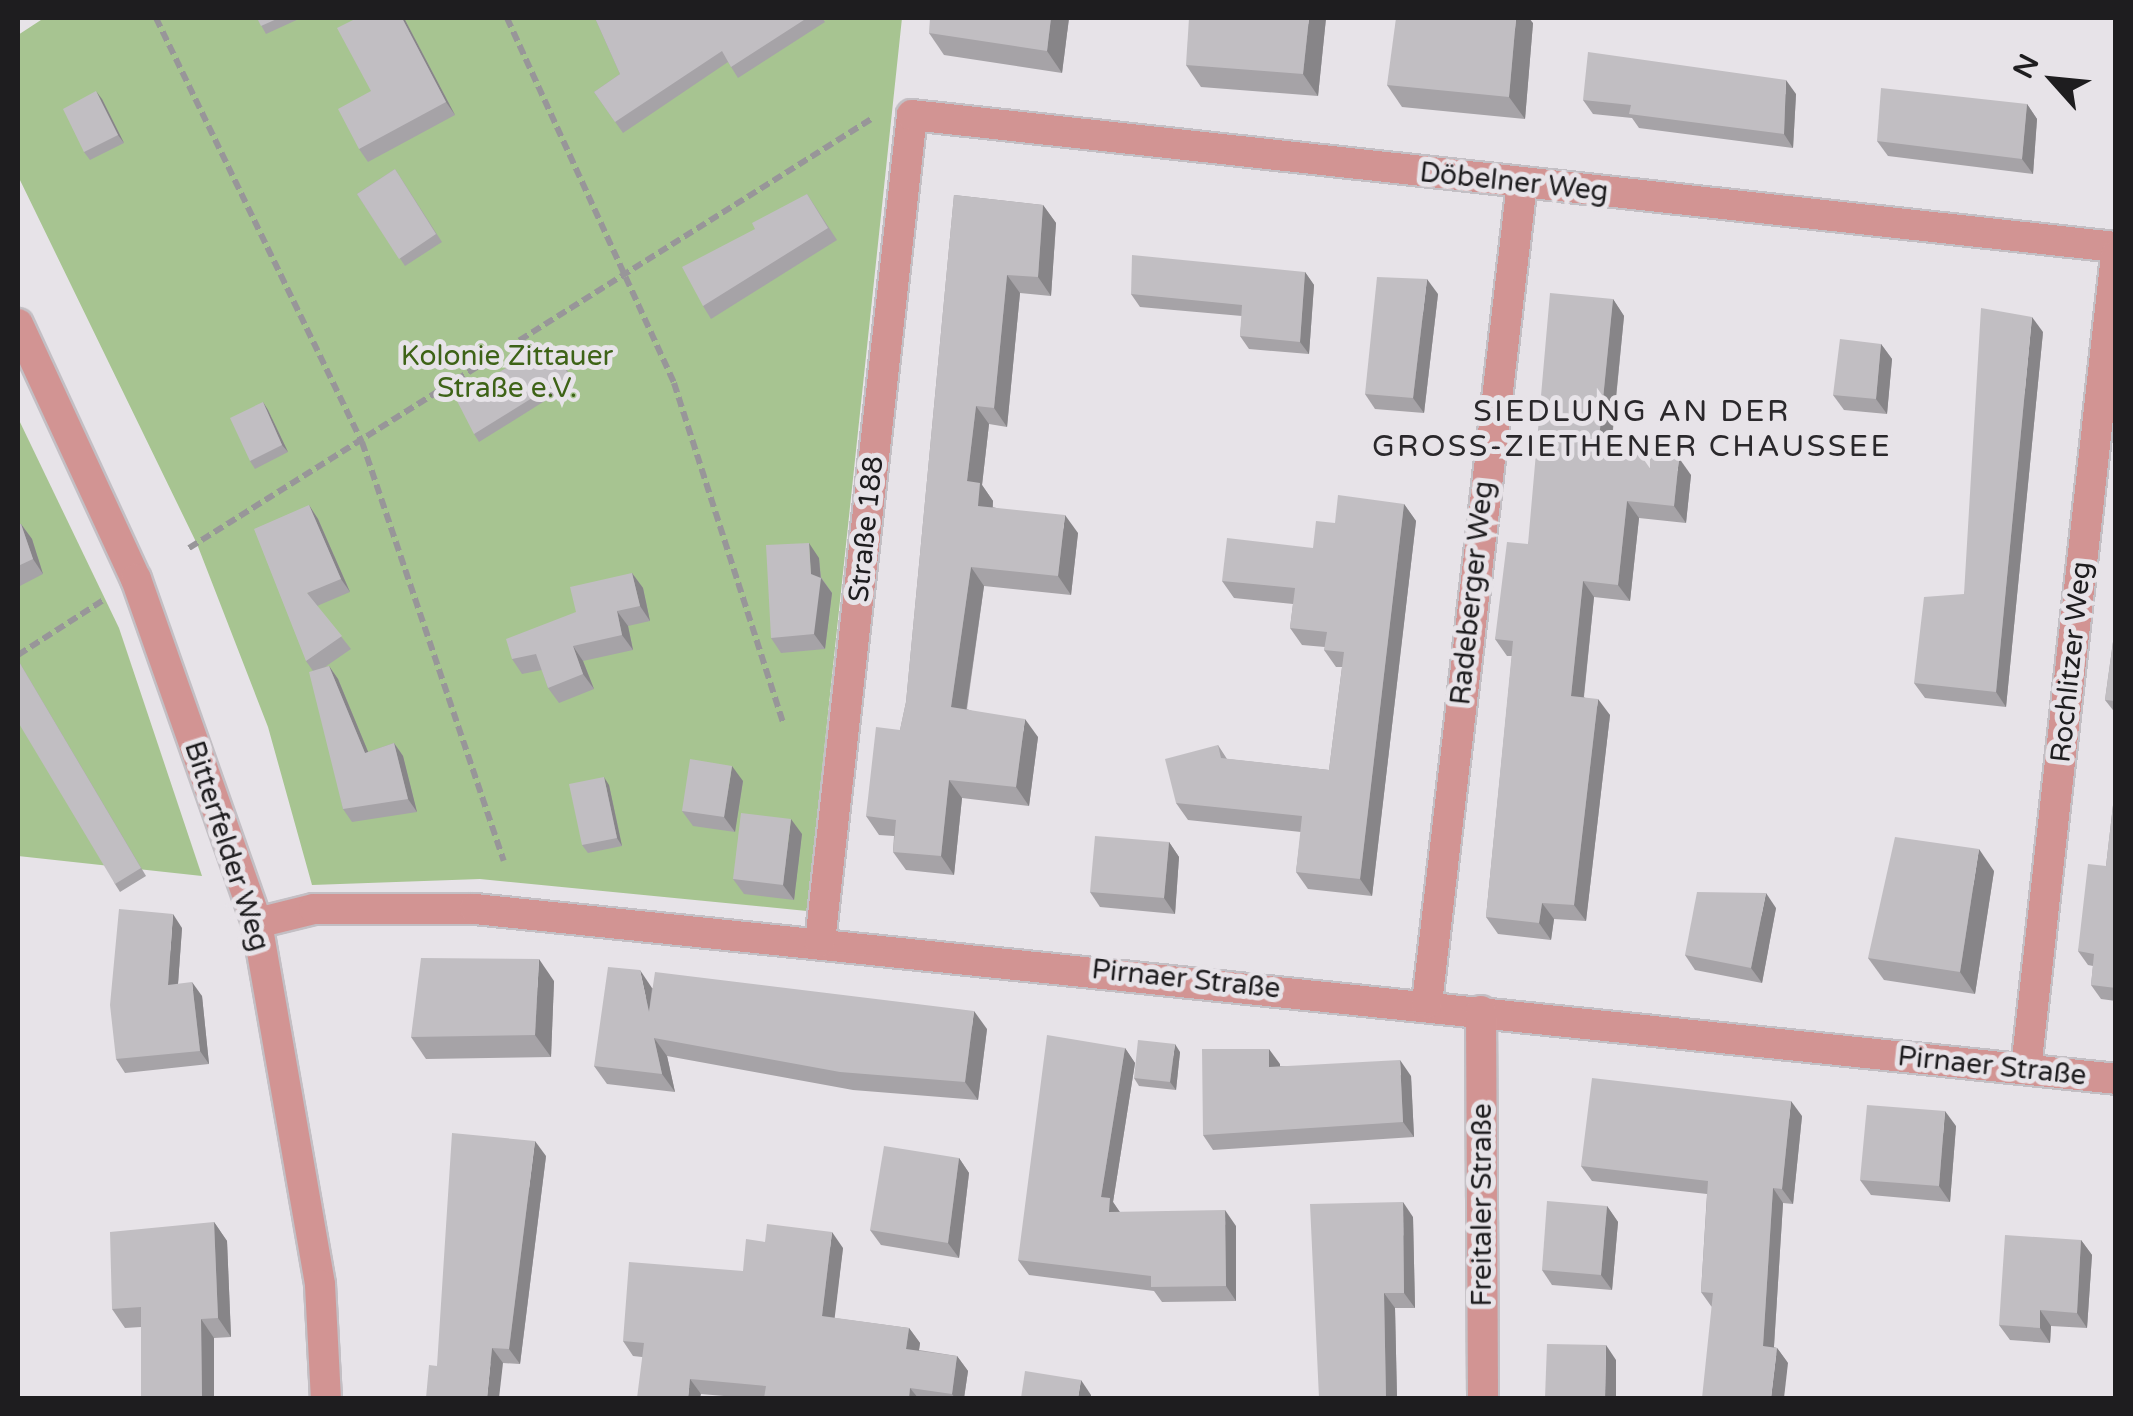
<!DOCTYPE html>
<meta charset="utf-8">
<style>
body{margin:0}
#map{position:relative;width:2133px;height:1416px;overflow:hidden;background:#e7e3e8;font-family:"Varela Round",sans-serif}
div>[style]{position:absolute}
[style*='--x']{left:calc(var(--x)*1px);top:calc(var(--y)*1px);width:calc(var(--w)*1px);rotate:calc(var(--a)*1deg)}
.green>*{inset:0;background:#a7c491}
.path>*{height:6px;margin-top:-3px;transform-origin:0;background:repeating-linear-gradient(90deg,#989699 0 10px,transparent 0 15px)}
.roads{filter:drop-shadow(2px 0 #c3bfc4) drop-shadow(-2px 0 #c3bfc4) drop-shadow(0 2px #c3bfc4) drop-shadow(0 -2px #c3bfc4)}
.minor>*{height:30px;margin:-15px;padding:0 15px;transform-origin:15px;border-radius:15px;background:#d29493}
.wall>*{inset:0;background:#a6a3a7}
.shaded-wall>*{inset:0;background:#878588}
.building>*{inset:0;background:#c1bec2}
span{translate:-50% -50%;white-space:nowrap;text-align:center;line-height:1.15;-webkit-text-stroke:10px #e7e3e8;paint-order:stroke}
.street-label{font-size:28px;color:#1e1d1f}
.park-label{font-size:28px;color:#3e6317}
.neighbourhood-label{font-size:30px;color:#2a282b;letter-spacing:2.5px}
.frame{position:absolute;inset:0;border:20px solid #1e1d1f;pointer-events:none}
.north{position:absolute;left:2003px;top:30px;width:100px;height:100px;-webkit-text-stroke:8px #e7e3e8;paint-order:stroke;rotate:297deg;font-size:28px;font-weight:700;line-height:40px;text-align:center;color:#1e1d1f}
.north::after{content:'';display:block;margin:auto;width:35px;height:45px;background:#1e1d1f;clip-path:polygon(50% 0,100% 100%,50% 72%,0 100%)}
</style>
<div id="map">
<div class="green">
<div style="clip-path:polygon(44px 18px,902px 18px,807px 911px,480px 879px,312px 885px,268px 727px,197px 544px,18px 176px,18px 35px)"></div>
<div style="clip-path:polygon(18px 418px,119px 628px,202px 876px,18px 856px)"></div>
</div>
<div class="path">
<div style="--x:156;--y:18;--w:471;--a:64.1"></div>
<div style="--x:362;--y:442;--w:442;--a:71.3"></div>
<div style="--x:507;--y:18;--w:401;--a:65.4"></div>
<div style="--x:674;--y:383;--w:357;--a:72.2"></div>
<div style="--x:189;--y:548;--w:808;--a:-32.16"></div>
<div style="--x:18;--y:655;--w:103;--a:-32.8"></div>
</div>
<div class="roads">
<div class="minor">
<div style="--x:18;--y:324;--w:281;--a:65.2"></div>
<div style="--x:136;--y:579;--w:365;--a:70.6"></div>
<div style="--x:257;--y:923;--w:367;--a:80.1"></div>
<div style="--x:320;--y:1285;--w:113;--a:87"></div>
<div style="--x:257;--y:923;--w:59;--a:-13.8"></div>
<div style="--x:314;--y:909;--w:161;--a:0"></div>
<div style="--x:475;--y:909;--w:1650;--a:5.91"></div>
<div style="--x:820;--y:942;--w:832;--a:-83.65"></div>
<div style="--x:912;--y:115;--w:1211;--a:6.26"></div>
<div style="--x:1427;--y:1003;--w:825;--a:-83.39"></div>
<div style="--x:1481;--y:1011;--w:387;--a:89.7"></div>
<div style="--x:2026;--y:1069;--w:819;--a:-83.69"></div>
</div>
</div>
<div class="wall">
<div style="clip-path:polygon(257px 18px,301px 18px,266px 34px)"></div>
<div style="clip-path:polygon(357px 18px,404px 18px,455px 115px,368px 162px,359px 149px,371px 91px)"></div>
<div style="clip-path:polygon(595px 18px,822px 18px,825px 22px,738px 78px,728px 62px,623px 133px,594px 92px,620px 74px)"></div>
<div style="clip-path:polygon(1069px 18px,1062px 73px,944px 55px,929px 33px)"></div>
<div style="clip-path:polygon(1326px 18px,1318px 96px,1201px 87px,1186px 65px)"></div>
<div style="clip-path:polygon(1533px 23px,1525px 119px,1402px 107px,1387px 85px)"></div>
<div style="clip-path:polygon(1796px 94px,1793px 148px,1639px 128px,1632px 118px,1593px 114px,1583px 100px)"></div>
<div style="clip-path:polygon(102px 99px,124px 143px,90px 160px,84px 152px)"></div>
<div style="clip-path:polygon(2027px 104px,2037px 119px,2033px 174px,1888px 156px,1877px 141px)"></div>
<div style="clip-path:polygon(395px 169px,442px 242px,405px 266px,357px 194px)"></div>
<div style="clip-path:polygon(807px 194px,837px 240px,711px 319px,703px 306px,755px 229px)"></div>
<div style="clip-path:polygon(954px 195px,1043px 205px,1056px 223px,1051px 296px,1020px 293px,1007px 427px,989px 424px,982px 485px,993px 501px,993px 507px,1078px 533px,1071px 595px,984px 586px,967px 709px,1038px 737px,1029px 806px,962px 798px,954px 875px,906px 870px,893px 852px,894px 836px,879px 835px,866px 816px,900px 730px,906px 702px)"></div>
<div style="clip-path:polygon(1305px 272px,1314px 285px,1309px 354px,1249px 349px,1240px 336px,1242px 316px,1140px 307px,1131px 294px)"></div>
<div style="clip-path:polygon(1438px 294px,1424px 413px,1375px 409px,1365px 394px)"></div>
<div style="clip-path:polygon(1613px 299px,1624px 316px,1611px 451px,1691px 475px,1686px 523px,1639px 518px,1630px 601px,1594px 597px,1584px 697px,1610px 715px,1586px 921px,1554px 919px,1551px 940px,1498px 934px,1486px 917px,1512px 656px,1507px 656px,1495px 639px)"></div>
<div style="clip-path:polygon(2043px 332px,2006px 707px,1925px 698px,1914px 683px,1964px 594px)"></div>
<div style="clip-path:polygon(548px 342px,575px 382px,479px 442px,474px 434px)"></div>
<div style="clip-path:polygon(1881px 344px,1892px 359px,1887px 414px,1844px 410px,1833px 395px)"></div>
<div style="clip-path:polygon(263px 402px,268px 410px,288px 452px,255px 469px,250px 461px)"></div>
<div style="clip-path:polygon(1404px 504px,1416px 521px,1372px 896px,1308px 889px,1296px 872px,1301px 832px,1188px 820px,1176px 803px,1218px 745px,1227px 759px,1329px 770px,1342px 667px,1336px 667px,1324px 650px,1325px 647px,1302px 645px,1290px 628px,1293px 604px,1234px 598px,1222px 581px,1313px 548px,1335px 523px)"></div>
<div style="clip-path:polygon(309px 505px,318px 519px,350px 592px,317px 606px,351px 649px,325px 667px,329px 666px,338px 679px,368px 752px,394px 743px,403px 756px,417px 812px,352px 822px,343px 809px,313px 671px,306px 661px)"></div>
<div style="clip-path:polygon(21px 524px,32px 539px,43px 574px,18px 587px,18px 525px)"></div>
<div style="clip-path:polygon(819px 558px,821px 577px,832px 593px,825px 649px,781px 653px,771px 638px)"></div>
<div style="clip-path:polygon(632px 573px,643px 588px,650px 621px,628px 626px,633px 650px,583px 661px,594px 689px,559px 703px,548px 688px,542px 670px,522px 674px,512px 659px)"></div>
<div style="clip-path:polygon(2116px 620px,2116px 714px,2105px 700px)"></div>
<div style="clip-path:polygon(18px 660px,146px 876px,120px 892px,115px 884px)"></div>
<div style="clip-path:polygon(2116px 779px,2116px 1001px,2101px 999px,2091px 985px,2093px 966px,2088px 965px,2078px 951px,2106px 866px)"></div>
<div style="clip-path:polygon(743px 781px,735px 832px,693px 826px,682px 811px)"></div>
<div style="clip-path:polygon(609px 785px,622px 846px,588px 853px,582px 845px)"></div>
<div style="clip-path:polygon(802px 834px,794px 900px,744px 894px,733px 879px)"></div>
<div style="clip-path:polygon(1169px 842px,1179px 857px,1175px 914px,1100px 907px,1090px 892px)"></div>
<div style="clip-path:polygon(1994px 871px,1975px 994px,1884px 980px,1868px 958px)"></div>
<div style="clip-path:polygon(1776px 908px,1762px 983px,1695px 970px,1685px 955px)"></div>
<div style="clip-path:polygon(182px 928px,178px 984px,202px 996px,209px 1064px,125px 1073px,116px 1059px)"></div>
<div style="clip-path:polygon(554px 981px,551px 1057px,426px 1059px,411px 1037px)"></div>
<div style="clip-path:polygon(652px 988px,987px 1029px,978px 1100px,853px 1090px,667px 1056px,675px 1092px,607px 1084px,594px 1066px)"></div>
<div style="clip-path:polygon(1125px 1048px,1135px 1063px,1113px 1202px,1120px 1212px,1236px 1226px,1236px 1301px,1162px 1302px,1154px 1291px,1029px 1275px,1018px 1260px)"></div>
<div style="clip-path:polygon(1180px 1052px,1176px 1090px,1139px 1086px,1134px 1078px)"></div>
<div style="clip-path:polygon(1280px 1064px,1280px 1066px,1411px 1076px,1414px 1137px,1213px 1150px,1203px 1135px)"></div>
<div style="clip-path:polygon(1802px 1116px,1793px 1204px,1783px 1203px,1774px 1347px,1777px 1348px,1788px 1363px,1711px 1306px,1701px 1292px,1707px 1194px,1592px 1181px,1581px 1166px)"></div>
<div style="clip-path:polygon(1956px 1126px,1950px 1202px,1871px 1195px,1860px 1180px)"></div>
<div style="clip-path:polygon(546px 1156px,520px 1364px,503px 1363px,437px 1366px)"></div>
<div style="clip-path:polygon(959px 1158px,969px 1173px,959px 1258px,881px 1245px,870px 1230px)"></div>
<div style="clip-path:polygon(1607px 1206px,1618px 1222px,1612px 1290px,1552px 1285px,1542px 1270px)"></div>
<div style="clip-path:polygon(1413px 1217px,1415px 1308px,1395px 1308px,1397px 1398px,1319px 1398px)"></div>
<div style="clip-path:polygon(214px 1222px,227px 1241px,231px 1337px,214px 1338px,214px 1398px,141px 1398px,141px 1327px,125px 1328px,112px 1309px)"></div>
<div style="clip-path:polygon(2081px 1240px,2092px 1255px,2087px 1328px,2051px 1326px,2050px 1343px,2010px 1340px,1999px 1325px)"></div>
<div style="clip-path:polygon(765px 1242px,843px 1248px,834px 1318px,909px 1328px,920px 1343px,919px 1350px,957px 1356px,968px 1371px,964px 1398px,747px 1398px,701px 1394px,642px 1357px,633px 1356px,623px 1341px,743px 1271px)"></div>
</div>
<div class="shaded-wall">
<div style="clip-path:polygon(402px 18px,404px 18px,455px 115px,446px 102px)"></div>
<div style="clip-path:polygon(1051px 18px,1069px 18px,1062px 73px,1047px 51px)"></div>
<div style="clip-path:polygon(1309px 18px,1326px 18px,1318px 96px,1303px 74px)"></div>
<div style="clip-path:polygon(1516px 18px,1529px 18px,1533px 23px,1525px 119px,1509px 97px)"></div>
<div style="clip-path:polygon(1786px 80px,1796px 94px,1793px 148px,1784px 134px)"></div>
<div style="clip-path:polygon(96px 91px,102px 99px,124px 143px,118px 135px)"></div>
<div style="clip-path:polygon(2027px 104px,2037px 119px,2033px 174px,2022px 159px)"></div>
<div style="clip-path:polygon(1043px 205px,1056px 223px,1051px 296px,1038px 277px)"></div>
<div style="clip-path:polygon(1305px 272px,1314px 285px,1309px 354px,1300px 342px)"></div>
<div style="clip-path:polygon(1007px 275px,1020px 293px,1007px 427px,994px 408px)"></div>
<div style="clip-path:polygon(1427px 279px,1438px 294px,1424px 413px,1413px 398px)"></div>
<div style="clip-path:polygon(1613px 299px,1624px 316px,1609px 466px,1598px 449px)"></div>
<div style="clip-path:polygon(2032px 317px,2043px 332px,2006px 707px,1996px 692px)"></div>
<div style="clip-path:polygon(1881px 344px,1892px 359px,1887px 414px,1876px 399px)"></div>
<div style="clip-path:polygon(263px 402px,268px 410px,288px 452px,282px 445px)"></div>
<div style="clip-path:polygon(976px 406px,989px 424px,982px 485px,993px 501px,991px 524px,978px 506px,967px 481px)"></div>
<div style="clip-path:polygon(1679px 458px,1691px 475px,1686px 523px,1674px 506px)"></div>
<div style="clip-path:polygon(1627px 501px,1639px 518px,1630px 601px,1618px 585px)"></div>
<div style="clip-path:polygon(1404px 504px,1416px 521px,1372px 896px,1360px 879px)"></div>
<div style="clip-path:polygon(309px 505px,318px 519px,350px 592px,341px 579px)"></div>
<div style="clip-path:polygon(1065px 515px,1078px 533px,1071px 595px,1058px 576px)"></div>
<div style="clip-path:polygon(21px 524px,32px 539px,43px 574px,33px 559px)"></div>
<div style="clip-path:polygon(809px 543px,819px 558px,821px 582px,821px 578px,832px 593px,825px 649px,814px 634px)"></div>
<div style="clip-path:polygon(971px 567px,984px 586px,964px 725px,951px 707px)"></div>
<div style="clip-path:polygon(632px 573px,643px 588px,650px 621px,640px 606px)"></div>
<div style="clip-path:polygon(1583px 581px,1594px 597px,1582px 713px,1571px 696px)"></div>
<div style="clip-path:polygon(617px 611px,628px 626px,633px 650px,622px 635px)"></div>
<div style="clip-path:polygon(573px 646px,583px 661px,594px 689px,583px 674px)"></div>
<div style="clip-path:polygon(329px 666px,338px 679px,374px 766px,365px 753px)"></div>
<div style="clip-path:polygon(1598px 699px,1610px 715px,1586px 921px,1574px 905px)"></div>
<div style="clip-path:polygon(1025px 719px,1038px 737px,1029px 806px,1016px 787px)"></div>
<div style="clip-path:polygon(394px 743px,403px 756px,417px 812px,408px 799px)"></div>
<div style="clip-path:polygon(732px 766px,743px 781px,735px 832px,724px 817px)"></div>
<div style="clip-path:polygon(604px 777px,609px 785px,622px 846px,617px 838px)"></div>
<div style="clip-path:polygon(949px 780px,962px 798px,954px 875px,941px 856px)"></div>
<div style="clip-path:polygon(791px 819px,802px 834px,794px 900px,783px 885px)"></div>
<div style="clip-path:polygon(1169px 842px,1179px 857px,1175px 914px,1164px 898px)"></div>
<div style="clip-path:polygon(1979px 849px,1994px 871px,1975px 994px,1960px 972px)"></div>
<div style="clip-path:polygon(1766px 893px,1776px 908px,1762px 983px,1751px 968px)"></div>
<div style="clip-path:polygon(1542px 903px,1554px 919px,1551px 940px,1539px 923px)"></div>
<div style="clip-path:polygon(173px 914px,182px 928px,177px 998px,168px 985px)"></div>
<div style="clip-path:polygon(539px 959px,554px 981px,551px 1057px,535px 1035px)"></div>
<div style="clip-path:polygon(640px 970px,652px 988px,649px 1012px)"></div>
<div style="clip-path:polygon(192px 982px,202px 996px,209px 1064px,200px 1051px)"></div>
<div style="clip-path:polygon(974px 1011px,987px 1029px,978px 1100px,965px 1082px)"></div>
<div style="clip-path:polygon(654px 1038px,667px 1056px,675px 1092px,662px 1074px)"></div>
<div style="clip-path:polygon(1175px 1044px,1180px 1052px,1176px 1090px,1170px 1082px)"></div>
<div style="clip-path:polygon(1125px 1048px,1135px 1063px,1113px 1202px,1121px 1214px,1109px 1212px,1101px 1197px)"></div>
<div style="clip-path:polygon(1269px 1049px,1280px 1064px,1280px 1082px,1269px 1067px)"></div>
<div style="clip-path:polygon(1400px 1060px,1411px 1076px,1414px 1137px,1403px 1122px)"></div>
<div style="clip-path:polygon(1791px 1101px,1802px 1116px,1793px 1204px,1782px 1189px)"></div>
<div style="clip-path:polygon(1945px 1111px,1956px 1126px,1950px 1202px,1939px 1186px)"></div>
<div style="clip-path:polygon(535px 1141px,546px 1156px,520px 1364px,509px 1349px)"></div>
<div style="clip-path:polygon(959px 1158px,969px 1173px,959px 1258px,948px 1243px)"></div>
<div style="clip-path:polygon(1773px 1188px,1783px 1203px,1773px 1361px,1763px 1346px)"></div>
<div style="clip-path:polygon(1403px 1202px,1413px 1217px,1415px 1308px,1404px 1293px)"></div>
<div style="clip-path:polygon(1607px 1206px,1618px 1222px,1612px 1290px,1601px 1275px)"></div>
<div style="clip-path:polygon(1225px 1210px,1236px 1226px,1236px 1301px,1226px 1286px)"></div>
<div style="clip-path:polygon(214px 1222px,227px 1241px,231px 1337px,218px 1318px)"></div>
<div style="clip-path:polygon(832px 1232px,843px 1248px,833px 1332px,822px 1316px)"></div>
<div style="clip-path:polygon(2081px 1240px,2092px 1255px,2087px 1328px,2077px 1313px)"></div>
<div style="clip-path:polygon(1384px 1293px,1395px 1308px,1397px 1398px,1386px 1398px)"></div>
<div style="clip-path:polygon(2040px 1310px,2051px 1326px,2050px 1343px,2040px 1328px)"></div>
<div style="clip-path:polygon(201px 1319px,214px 1338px,214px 1398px,202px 1398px)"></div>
<div style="clip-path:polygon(909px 1328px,920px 1343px,917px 1364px,906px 1349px)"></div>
<div style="clip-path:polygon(1606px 1345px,1616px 1360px,1616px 1398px,1605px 1398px)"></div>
<div style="clip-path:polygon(492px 1348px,503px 1363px,499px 1398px,487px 1398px)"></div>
<div style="clip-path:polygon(1777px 1348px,1788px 1363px,1784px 1398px,1771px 1398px)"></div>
<div style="clip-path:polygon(957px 1356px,968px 1371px,964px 1398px,955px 1398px,952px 1394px)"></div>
<div style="clip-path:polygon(690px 1379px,701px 1394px,700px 1398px,688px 1398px)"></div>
<div style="clip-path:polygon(1081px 1380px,1091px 1395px,1091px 1398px,1078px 1398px)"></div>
<div style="clip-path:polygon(910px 1388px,918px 1398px,909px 1398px)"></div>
</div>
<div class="building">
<div style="clip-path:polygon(257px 18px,279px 18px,261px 26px)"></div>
<div style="clip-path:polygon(357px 18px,402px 18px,446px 102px,359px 149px,338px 109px,371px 91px,337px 28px)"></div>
<div style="clip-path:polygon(595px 18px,807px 18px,731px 67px,722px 51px,615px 122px,594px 92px,620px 74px)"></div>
<div style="clip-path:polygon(930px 18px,1051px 18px,1047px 51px,929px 33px)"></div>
<div style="clip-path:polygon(1189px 18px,1309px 18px,1303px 74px,1186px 65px)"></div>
<div style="clip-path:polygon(1396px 18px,1516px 18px,1509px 97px,1387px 85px)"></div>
<div style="clip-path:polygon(1588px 52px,1786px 80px,1784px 134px,1629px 114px,1631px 105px,1583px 100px)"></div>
<div style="clip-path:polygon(1881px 88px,2027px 104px,2022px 159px,1877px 141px)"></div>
<div style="clip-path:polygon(96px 91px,118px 135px,84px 152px,63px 109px)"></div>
<div style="clip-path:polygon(395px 169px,436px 234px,399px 259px,357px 194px)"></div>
<div style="clip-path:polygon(807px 194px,828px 228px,703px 306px,682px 267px,755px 229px,752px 223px)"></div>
<div style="clip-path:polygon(954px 195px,1043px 205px,1038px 277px,1007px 275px,994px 408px,976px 406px,967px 481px,980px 483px,978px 506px,1065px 515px,1058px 576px,971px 567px,951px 707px,1025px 719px,1016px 787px,949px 780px,941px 856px,893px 852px,896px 820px,866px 816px,876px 727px,900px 730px,906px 702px)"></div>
<div style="clip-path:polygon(1132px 255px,1305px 272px,1300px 342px,1240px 336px,1242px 305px,1131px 294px)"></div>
<div style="clip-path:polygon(1377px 277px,1427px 279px,1413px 398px,1365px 394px)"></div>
<div style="clip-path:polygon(1550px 293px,1613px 299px,1598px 449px,1679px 458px,1674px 506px,1627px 501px,1618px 585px,1583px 581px,1571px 696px,1598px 699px,1574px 905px,1542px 903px,1539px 923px,1486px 917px,1513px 641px,1495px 639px,1507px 542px,1528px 544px)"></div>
<div style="clip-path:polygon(1981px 308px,2032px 317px,1996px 692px,1914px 683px,1924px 597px,1964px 594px)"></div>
<div style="clip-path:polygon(1840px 339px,1881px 344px,1876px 399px,1833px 395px)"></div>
<div style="clip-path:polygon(548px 342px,569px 375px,474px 434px,456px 399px)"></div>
<div style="clip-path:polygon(263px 402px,282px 445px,250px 461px,230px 418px)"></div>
<div style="clip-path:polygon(1338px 495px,1404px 504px,1360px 879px,1296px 872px,1302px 816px,1176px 803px,1165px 759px,1218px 745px,1221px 758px,1329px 770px,1344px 652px,1324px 650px,1327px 632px,1290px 628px,1295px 588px,1222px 581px,1227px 538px,1313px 548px,1316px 521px,1335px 523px)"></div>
<div style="clip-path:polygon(309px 505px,341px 579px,307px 593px,342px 636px,306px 661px,254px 529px)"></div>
<div style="clip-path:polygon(21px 524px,33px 559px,18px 566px,18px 525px)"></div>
<div style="clip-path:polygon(809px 543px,811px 574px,821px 578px,814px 634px,771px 638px,766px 545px)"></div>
<div style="clip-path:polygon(632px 573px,640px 606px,617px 611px,622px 635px,573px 646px,583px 674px,548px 688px,536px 654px,512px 659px,506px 639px,576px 612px,570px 587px)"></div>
<div style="clip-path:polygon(2116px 620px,2116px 701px,2105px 700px)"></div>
<div style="clip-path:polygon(18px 660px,141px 868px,115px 884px,18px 722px)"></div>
<div style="clip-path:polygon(329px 666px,365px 753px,394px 743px,408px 799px,343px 809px,309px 672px)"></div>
<div style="clip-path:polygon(690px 759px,732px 766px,724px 817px,682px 811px)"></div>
<div style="clip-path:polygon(604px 777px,617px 838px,582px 845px,569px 784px)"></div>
<div style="clip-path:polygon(2116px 779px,2116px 988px,2091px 985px,2094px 954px,2078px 951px,2088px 864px,2106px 866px)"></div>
<div style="clip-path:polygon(741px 813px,791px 819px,783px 885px,733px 879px)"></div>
<div style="clip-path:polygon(1095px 836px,1169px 842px,1164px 898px,1090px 892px)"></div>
<div style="clip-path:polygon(1895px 837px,1979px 849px,1960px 972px,1868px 958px)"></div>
<div style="clip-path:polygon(1697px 892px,1766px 893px,1751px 968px,1685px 955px)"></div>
<div style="clip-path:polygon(119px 909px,173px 914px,168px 985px,192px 982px,200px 1051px,116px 1059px,110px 1005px)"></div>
<div style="clip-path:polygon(421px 958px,539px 959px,535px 1035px,411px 1037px)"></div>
<div style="clip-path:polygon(608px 967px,640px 970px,649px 1012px,655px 972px,974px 1011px,965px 1082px,840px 1072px,654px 1038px,662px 1074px,594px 1066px)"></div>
<div style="clip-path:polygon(1047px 1035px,1125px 1048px,1101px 1197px,1110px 1198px,1109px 1212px,1225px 1210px,1226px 1286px,1151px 1287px,1151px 1276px,1018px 1260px)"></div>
<div style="clip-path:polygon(1138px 1040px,1175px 1044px,1170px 1082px,1134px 1078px)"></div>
<div style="clip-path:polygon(1202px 1049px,1269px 1049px,1269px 1067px,1400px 1060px,1403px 1122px,1203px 1135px)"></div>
<div style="clip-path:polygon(1592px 1078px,1791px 1101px,1782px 1189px,1773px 1188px,1763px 1346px,1777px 1348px,1771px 1398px,1702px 1398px,1713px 1293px,1701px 1292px,1708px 1181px,1581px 1166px)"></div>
<div style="clip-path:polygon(1867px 1105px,1945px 1111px,1939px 1186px,1860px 1180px)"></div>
<div style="clip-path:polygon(452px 1133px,535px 1141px,509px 1349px,492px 1348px,487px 1398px,426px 1398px,429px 1365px,437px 1366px)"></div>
<div style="clip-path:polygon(884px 1146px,959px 1158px,948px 1243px,870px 1230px)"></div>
<div style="clip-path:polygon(1547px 1201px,1607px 1206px,1601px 1275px,1542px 1270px)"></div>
<div style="clip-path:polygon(1403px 1202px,1404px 1293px,1384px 1293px,1386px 1398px,1319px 1398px,1310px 1204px)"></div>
<div style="clip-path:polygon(214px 1222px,218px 1318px,201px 1319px,202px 1398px,141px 1398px,141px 1307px,112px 1309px,110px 1232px)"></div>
<div style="clip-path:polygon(767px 1224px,832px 1232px,822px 1316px,909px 1328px,906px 1349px,957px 1356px,952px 1394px,910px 1388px,909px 1398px,764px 1398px,766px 1386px,690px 1379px,688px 1398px,637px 1398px,644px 1343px,623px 1341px,629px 1262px,743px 1271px,746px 1239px,765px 1242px)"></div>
<div style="clip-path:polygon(2005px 1235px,2081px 1240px,2077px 1313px,2040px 1310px,2040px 1328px,1999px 1325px)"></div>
<div style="clip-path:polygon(1547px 1344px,1606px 1345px,1605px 1398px,1545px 1398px)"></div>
<div style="clip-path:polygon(1025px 1371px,1081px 1380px,1078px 1398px,1021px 1398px)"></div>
</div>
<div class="street-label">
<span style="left:1514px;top:182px;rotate:6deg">Döbelner Weg</span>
<span style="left:866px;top:529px;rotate:-84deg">Straße 188</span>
<span style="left:1472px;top:593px;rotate:-84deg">Radeberger Weg</span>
<span style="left:2071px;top:662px;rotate:-84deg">Rochlitzer Weg</span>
<span style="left:227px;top:846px;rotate:72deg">Bitterfelder Weg</span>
<span style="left:1186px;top:979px;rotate:6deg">Pirnaer Straße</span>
<span style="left:1992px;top:1066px;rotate:6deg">Pirnaer Straße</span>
<span style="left:1482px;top:1205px;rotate:-90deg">Freitaler Straße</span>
</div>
<div class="park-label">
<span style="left:507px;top:372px">Kolonie Zittauer<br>Straße e.V.</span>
</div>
<div class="neighbourhood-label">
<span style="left:1632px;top:429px">SIEDLUNG AN DER<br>GROSS-ZIETHENER CHAUSSEE</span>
</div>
<div class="frame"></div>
<div class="north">N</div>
</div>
